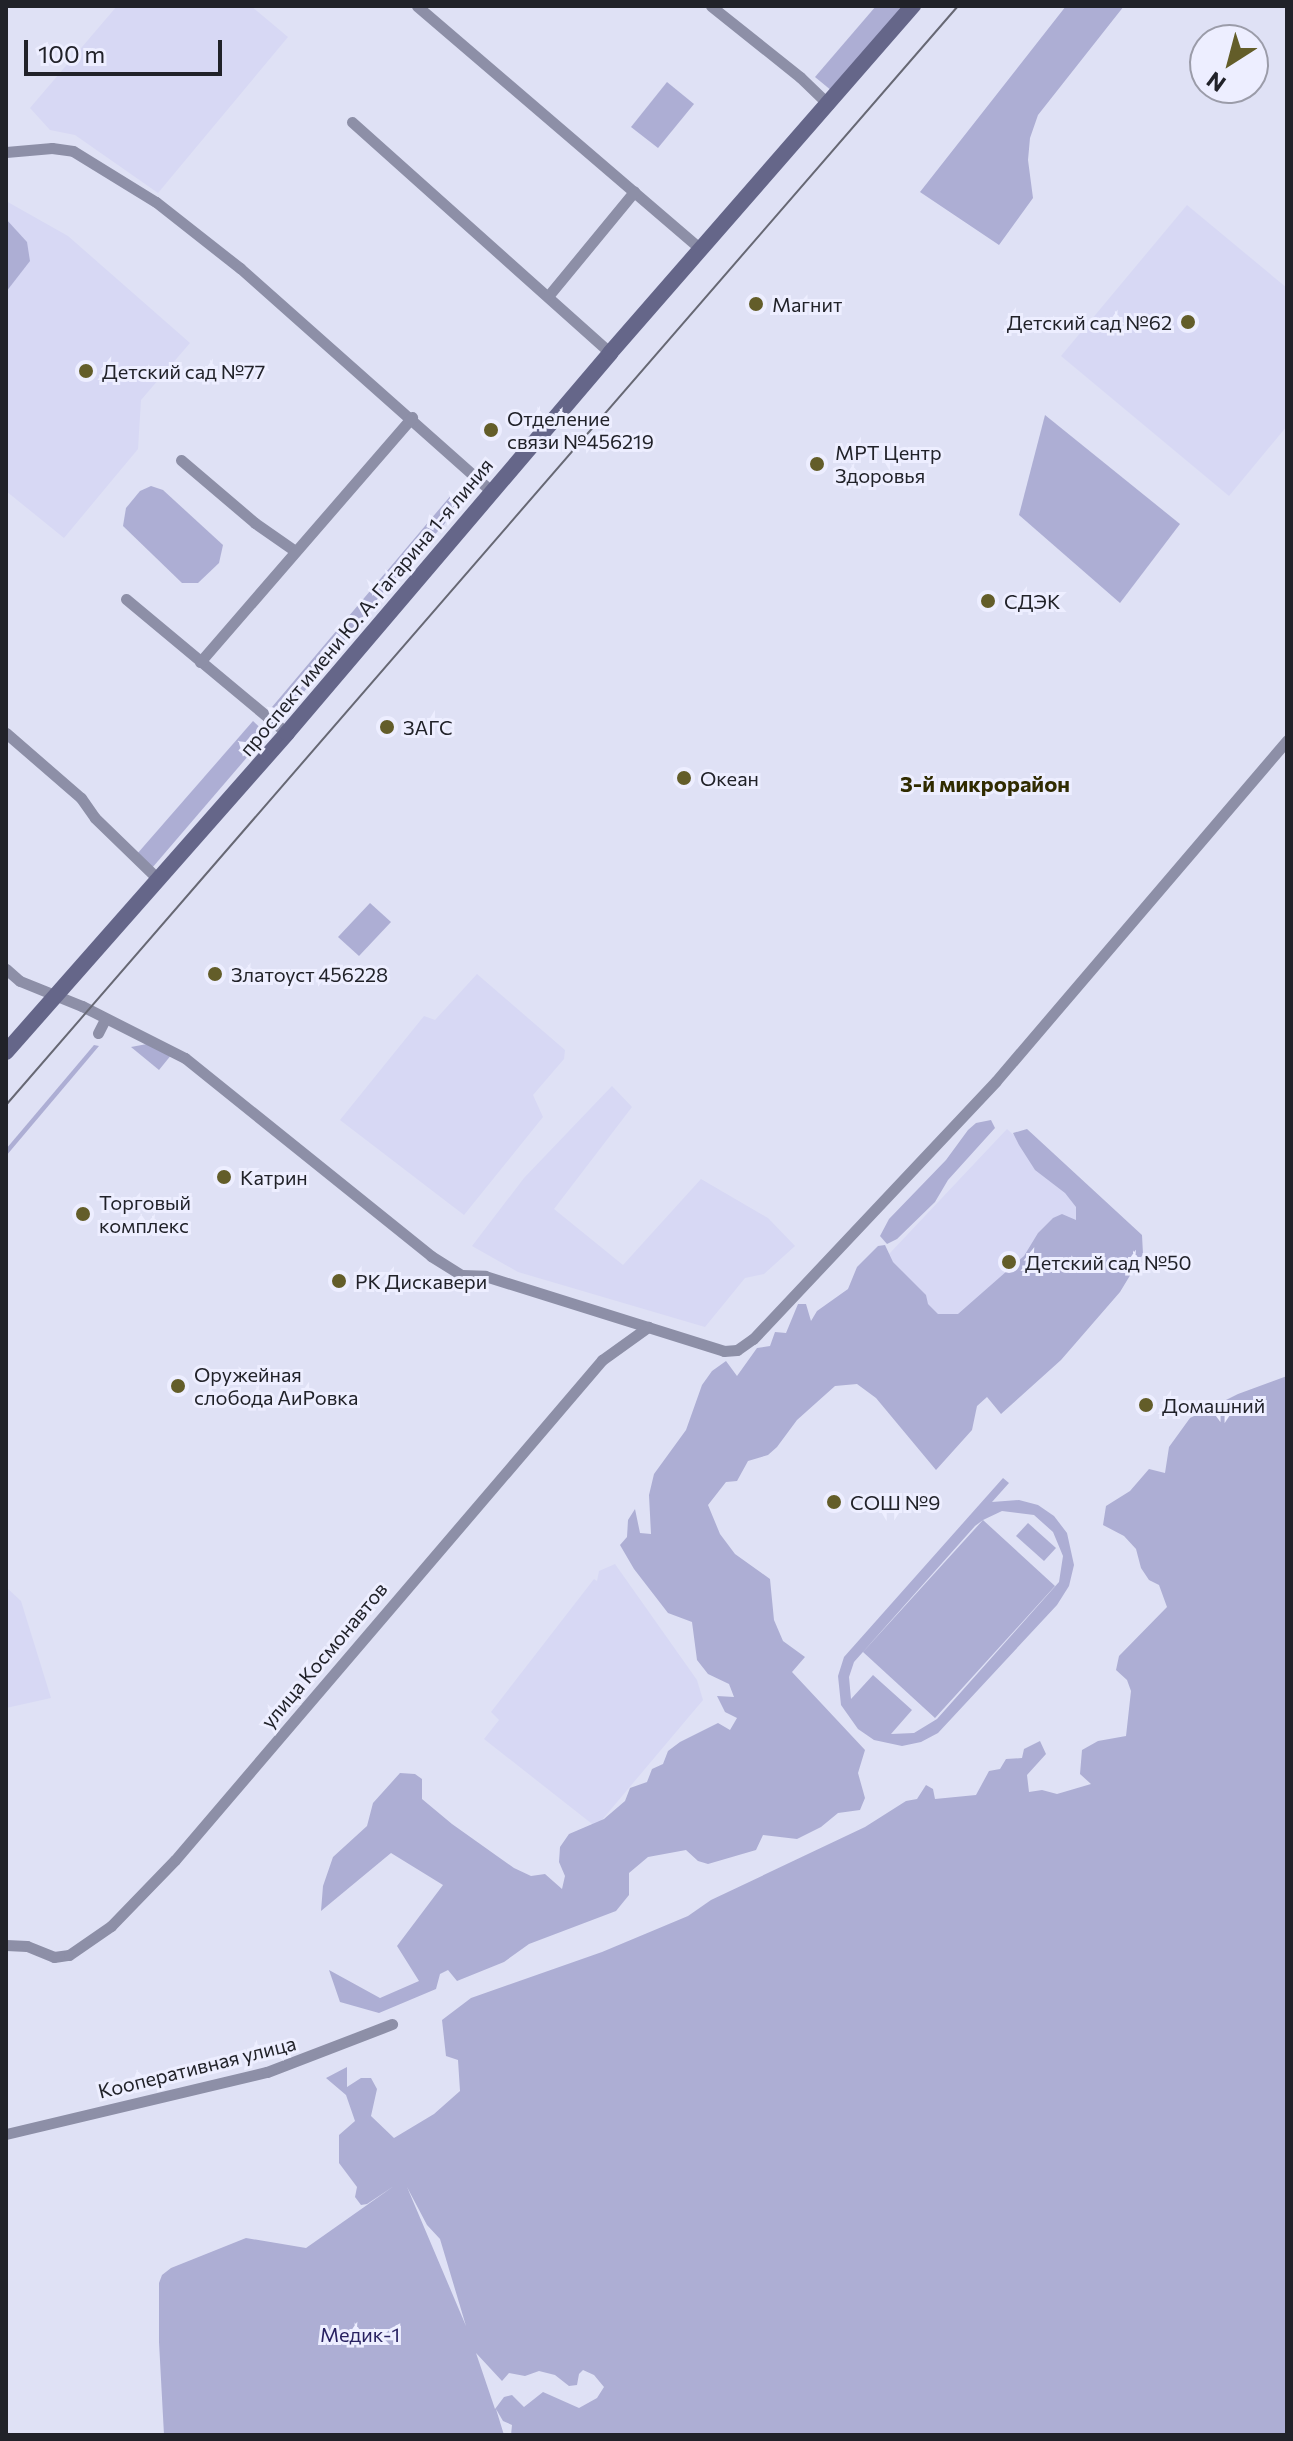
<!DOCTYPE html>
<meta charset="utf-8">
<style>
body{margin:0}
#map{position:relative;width:1293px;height:2441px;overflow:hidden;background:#dfe1f5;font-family:Commissioner,sans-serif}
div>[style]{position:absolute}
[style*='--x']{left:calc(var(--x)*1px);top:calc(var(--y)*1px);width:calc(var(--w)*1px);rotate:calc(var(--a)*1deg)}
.built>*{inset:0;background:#d7d8f4}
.green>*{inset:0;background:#adaed4}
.street>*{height:11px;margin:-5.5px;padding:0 5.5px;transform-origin:5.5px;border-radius:5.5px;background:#8d8fa7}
.secondary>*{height:16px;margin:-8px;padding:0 8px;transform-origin:8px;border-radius:8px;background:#656689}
.tram>*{height:2px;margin:-1px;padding:0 1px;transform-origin:1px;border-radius:1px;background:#676874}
.dots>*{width:22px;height:22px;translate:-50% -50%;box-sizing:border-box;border:4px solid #edeeff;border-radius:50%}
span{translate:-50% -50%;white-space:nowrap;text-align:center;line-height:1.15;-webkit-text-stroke:6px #edeeff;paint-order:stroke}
.poi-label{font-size:20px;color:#212229}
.left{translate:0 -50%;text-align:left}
.right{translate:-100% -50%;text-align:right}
.street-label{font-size:20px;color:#212229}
.park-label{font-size:20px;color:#282161}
.neighbourhood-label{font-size:22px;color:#302b00;font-weight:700}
.frame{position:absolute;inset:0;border:8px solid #212229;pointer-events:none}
.north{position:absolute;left:1189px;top:24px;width:80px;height:80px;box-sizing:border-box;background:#edeeff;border:2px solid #9b9ca9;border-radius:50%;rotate:216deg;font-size:22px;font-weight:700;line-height:32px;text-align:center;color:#212229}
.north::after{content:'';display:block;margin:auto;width:28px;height:36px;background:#635d29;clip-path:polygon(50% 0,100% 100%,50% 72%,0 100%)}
.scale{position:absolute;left:24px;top:40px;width:198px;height:36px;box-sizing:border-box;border:4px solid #212229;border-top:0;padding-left:10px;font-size:24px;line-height:28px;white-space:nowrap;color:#212229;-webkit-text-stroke:6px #edeeff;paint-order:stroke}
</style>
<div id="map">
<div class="built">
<div style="clip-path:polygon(117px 6px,251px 6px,288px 37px,158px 193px,75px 135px,50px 130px,30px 108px)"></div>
<div style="clip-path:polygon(6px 201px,68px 236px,190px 343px,141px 400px,138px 449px,64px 538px,6px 491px)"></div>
<div style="clip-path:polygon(1187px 205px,1287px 288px,1287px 426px,1229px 496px,1061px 356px)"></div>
<div style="clip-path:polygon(477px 974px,565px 1050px,564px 1059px,533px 1095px,543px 1117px,464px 1215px,340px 1120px,424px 1016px,435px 1020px)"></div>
<div style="clip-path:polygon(612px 1086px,632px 1107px,554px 1209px,623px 1265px,701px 1179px,768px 1218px,795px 1246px,764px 1274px,745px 1278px,705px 1327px,518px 1272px,472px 1246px,524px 1178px)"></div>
<div style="clip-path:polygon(1007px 1129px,1142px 1253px,1003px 1402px,874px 1270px)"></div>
<div style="clip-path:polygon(615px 1564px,697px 1680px,703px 1700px,596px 1827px,484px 1739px,499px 1720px,491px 1712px,594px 1579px,597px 1581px,599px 1571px)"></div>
<div style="clip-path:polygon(6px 1587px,21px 1601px,51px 1698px,6px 1708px)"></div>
</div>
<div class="green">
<div style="clip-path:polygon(876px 6px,904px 6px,832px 91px,815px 77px)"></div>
<div style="clip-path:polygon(1066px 6px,1124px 6px,1038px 115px,1030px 138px,1028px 160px,1033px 198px,999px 245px,920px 192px)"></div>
<div style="clip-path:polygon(667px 82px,694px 104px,658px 148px,631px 127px)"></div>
<div style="clip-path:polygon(6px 219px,27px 242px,30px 261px,6px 292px)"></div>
<div style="clip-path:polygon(1045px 415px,1180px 524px,1120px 603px,1019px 515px)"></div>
<div style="clip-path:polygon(151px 486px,163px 490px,223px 545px,219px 563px,198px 583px,182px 583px,123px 526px,126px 508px,140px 491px)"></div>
<div style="clip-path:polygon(452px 494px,463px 503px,373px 604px,285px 716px,272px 707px)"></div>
<div style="clip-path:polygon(253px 721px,267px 734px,152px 868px,137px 854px)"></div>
<div style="clip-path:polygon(370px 903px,391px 922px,359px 956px,338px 937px)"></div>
<div style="clip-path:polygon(147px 1044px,172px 1054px,159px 1070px,131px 1047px)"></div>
<div style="clip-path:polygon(94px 1045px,99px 1046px,6px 1156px,6px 1149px)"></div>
<div style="clip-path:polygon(991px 1120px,995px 1128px,948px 1180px,935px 1202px,897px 1239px,887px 1244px,880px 1236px,889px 1219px,946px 1160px,968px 1130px,976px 1123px)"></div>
<div style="clip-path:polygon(1027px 1129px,1142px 1235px,1143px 1254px,1120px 1292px,1061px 1360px,1001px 1414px,987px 1397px,977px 1406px,972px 1430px,936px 1470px,876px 1398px,857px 1384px,835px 1386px,797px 1420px,777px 1447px,768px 1455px,748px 1461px,737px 1481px,726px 1482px,708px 1505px,720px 1534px,735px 1554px,770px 1579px,774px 1620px,783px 1641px,805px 1657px,792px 1672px,865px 1750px,858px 1773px,865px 1798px,860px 1810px,838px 1813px,821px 1827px,797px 1839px,763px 1835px,756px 1850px,708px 1864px,698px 1861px,686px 1850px,648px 1857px,629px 1873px,629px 1895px,616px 1911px,529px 1944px,504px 1962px,457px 1981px,448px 1970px,440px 1974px,436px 1989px,379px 2013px,340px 2002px,329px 1970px,380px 1998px,419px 1981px,397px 1946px,443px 1885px,391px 1853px,321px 1911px,323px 1886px,333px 1857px,367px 1826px,373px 1803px,400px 1773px,415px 1774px,422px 1779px,422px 1799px,452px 1824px,514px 1868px,531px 1876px,545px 1874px,562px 1889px,565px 1876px,559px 1862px,560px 1847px,569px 1834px,604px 1819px,625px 1801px,630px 1788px,647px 1782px,652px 1769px,663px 1764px,668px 1751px,680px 1742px,718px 1723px,730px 1730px,737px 1718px,725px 1712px,717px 1696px,734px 1697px,729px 1684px,708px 1674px,697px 1660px,692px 1622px,668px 1613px,634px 1569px,620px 1545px,627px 1537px,628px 1520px,635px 1509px,640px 1533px,651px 1534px,649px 1495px,654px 1474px,686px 1430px,702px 1385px,712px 1371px,726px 1361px,737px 1376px,757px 1348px,770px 1346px,775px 1332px,786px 1333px,798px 1304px,806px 1304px,811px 1321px,817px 1311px,848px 1289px,857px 1267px,878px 1246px,885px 1245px,893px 1262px,926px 1295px,928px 1304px,938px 1314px,958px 1314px,1024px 1256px,1038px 1233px,1053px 1218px,1062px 1214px,1076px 1220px,1076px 1207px,1065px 1193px,1035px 1170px,1019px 1145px,1013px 1133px)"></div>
<div style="clip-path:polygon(evenodd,1287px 1376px,1287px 2435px,511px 2435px,512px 2425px,503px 2421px,496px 2409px,504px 2435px,164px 2435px,159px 2342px,159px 2283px,162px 2275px,171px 2268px,246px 2238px,306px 2248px,394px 2186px,367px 2204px,361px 2205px,355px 2197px,357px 2187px,339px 2163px,339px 2135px,355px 2121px,346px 2095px,326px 2078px,347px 2067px,347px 2087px,361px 2078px,371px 2078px,377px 2089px,371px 2116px,394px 2138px,434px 2114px,460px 2091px,458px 2060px,446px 2056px,442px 2020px,471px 1998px,602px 1952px,688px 1916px,711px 1900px,865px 1827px,906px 1801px,917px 1799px,926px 1785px,933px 1789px,935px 1799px,976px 1795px,989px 1771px,1000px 1769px,1006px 1759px,1022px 1758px,1024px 1749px,1040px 1741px,1046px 1754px,1027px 1775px,1029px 1792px,1042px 1790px,1057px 1794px,1091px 1784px,1080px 1774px,1082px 1750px,1098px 1741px,1126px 1736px,1131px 1691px,1127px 1680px,1116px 1670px,1119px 1656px,1167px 1607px,1159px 1585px,1149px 1580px,1141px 1568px,1136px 1549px,1124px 1536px,1103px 1525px,1106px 1506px,1130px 1491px,1149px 1469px,1165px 1473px,1169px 1447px,1190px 1418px,1238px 1394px,1287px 1376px,407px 2187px,427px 2225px,440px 2239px,466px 2326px,407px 2187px,1287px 1376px,476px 2353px,502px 2381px,509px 2373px,525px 2376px,539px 2371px,555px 2375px,569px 2386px,577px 2385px,579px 2374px,583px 2370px,594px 2375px,604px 2387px,597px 2398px,579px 2408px,543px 2392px,524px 2407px,512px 2395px,504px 2397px,495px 2409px,476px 2353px)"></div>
<div style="clip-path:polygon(evenodd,1003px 1478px,1009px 1483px,992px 1502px,1019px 1500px,1038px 1505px,1054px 1516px,1067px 1533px,1074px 1565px,1069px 1586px,1057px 1605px,938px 1733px,921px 1742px,902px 1746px,874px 1740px,858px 1729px,841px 1705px,838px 1676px,844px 1657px,1003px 1478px,1002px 1511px,1034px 1515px,1053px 1532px,1063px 1556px,1059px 1582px,937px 1719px,914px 1733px,891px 1734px,912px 1710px,873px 1675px,851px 1699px,849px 1677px,854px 1662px,975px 1526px,983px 1520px,863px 1652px,935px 1718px,1055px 1586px,983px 1520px,1002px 1511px)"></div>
<div style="clip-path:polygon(1028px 1523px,1056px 1548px,1044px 1561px,1016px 1536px)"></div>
</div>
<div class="street">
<div style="--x:417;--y:6;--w:374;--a:40.6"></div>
<div style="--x:711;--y:6;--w:114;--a:38.6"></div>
<div style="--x:800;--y:77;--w:40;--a:44"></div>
<div style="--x:352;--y:122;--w:346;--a:41.8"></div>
<div style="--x:6;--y:152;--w:46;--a:-5"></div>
<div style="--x:52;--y:148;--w:21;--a:8"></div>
<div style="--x:73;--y:151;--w:97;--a:31.6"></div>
<div style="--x:156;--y:202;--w:107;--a:38.2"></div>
<div style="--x:240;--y:268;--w:336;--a:41.6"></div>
<div style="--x:549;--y:295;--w:134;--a:-50.5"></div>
<div style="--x:181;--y:460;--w:97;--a:40.4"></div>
<div style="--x:255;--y:523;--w:49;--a:35"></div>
<div style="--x:126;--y:599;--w:209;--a:39.8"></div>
<div style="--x:200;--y:662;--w:324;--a:-49.1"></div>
<div style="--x:6;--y:733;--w:99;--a:40.9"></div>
<div style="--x:81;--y:798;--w:24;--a:55"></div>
<div style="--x:95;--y:818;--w:88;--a:44.1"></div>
<div style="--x:6;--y:969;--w:18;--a:41"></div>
<div style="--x:20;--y:981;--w:67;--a:22"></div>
<div style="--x:82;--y:1006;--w:115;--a:26.8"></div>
<div style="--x:185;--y:1058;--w:316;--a:38.8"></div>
<div style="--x:431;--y:1256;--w:36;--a:32"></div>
<div style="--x:462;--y:1275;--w:23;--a:2"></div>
<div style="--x:485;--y:1276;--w:250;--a:17.4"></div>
<div style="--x:724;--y:1351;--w:13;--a:-4"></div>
<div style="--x:737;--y:1350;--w:19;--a:-35"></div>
<div style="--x:753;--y:1339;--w:354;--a:-46.7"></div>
<div style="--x:996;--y:1081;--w:448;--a:-49.5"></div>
<div style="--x:98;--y:1033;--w:16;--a:-63"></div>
<div style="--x:6;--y:1945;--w:21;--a:3"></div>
<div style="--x:27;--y:1946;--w:29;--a:22"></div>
<div style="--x:54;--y:1957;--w:15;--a:-8"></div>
<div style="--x:69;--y:1955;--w:51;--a:-34.6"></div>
<div style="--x:111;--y:1926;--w:92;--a:-45.9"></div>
<div style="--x:175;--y:1860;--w:658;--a:-49.5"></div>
<div style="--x:602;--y:1360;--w:57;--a:-35.7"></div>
<div style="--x:6;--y:2134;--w:268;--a:-13.4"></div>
<div style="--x:267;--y:2072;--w:134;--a:-21"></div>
</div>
<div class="secondary">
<div style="--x:6;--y:1052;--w:425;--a:-48.6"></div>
<div style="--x:287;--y:733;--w:499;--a:-49.6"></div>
<div style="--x:610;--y:353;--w:461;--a:-48.9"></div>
</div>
<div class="tram">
<div style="--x:6;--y:1105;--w:1454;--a:-49.1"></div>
</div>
<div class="dots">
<div style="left:756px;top:304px;background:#635d29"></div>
<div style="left:1188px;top:322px;background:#635d29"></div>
<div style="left:86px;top:371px;background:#635d29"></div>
<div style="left:491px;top:430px;background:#635d29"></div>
<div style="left:817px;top:464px;background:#635d29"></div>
<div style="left:988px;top:601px;background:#635d29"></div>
<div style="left:387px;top:727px;background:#635d29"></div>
<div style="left:684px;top:778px;background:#635d29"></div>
<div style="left:215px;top:974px;background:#635d29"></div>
<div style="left:224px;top:1177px;background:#635d29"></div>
<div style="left:83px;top:1214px;background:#635d29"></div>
<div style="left:1009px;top:1262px;background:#635d29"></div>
<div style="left:339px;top:1281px;background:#635d29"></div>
<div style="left:178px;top:1386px;background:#635d29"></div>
<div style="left:1146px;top:1405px;background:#635d29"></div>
<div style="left:834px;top:1502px;background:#635d29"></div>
</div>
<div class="poi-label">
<span class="left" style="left:772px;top:304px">Магнит</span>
<span class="right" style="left:1172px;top:322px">Детский сад №62</span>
<span class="left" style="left:102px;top:371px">Детский сад №77</span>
<span class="left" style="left:507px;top:430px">Отделение<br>связи №456219</span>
<span class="left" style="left:835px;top:464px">МРТ Центр<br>Здоровья</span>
<span class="left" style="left:1004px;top:601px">СДЭК</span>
<span class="left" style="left:403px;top:727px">ЗАГС</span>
<span class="left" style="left:700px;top:778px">Океан</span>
<span class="left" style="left:231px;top:974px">Златоуст 456228</span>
<span class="left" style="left:240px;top:1177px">Катрин</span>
<span class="left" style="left:99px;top:1214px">Торговый<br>комплекс</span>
<span class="left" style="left:1025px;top:1262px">Детский сад №50</span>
<span class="left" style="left:355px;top:1281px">РК Дискавери</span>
<span class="left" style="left:194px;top:1386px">Оружейная<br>слобода АиРовка</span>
<span class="left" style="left:1162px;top:1405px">Домашний</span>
<span class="left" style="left:850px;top:1502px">СОШ №9</span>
</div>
<div class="street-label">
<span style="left:366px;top:607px;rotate:-50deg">проспект имени Ю. А. Гагарина 1-я линия</span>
<span style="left:324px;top:1655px;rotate:-50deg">улица Космонавтов</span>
<span style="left:197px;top:2067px;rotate:-14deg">Кооперативная улица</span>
</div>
<div class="park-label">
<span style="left:360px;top:2334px">Медик-1</span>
</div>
<div class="neighbourhood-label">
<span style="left:985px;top:784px">3-й микрорайон</span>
</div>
<div class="frame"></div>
<div class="north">N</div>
<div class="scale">100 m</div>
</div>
